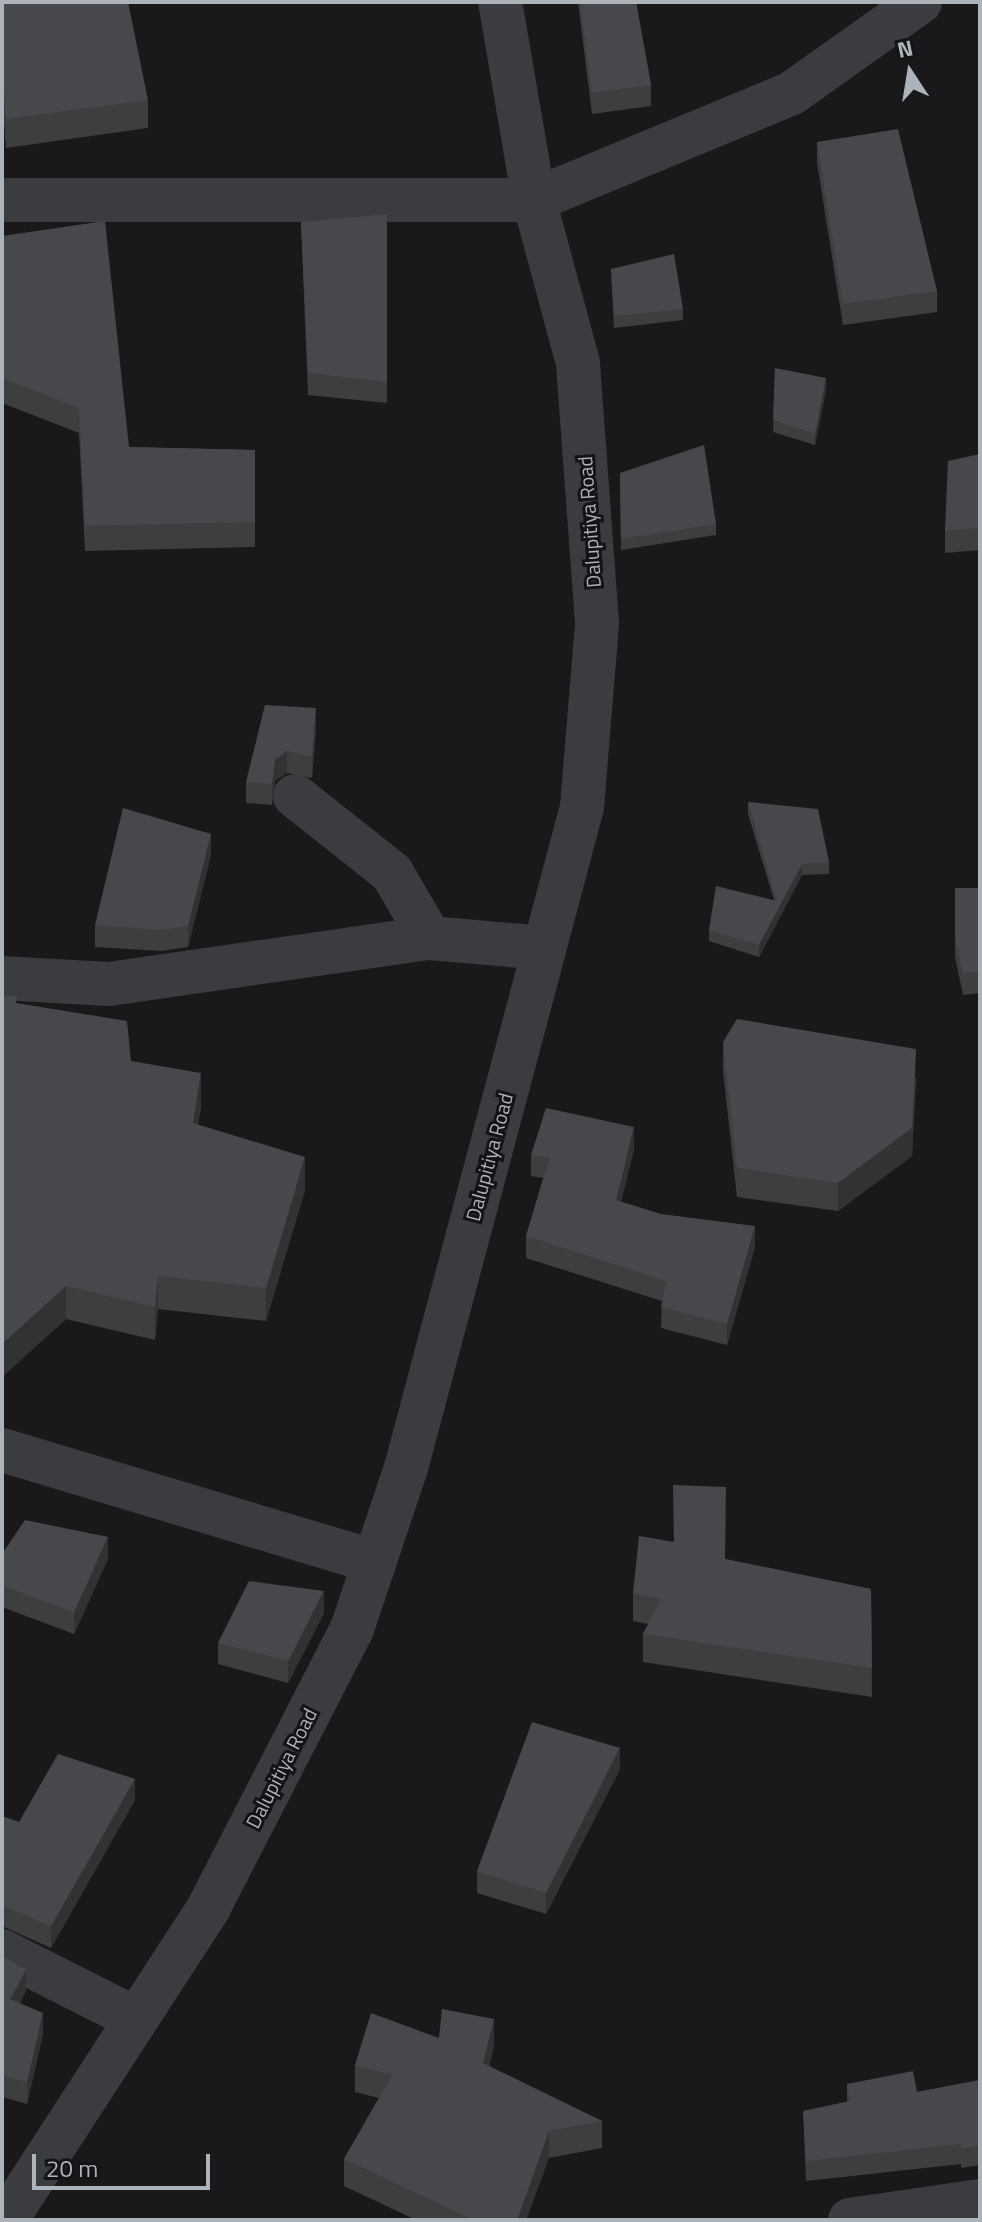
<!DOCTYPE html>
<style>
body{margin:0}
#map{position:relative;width:982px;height:2222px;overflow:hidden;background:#19191b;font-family:"Titillium Web",sans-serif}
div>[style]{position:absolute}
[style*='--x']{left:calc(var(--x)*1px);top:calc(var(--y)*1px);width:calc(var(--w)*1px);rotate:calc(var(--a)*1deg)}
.minor>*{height:44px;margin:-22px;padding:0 22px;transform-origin:22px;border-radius:22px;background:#3a3c40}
.wall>*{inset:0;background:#3c3e40}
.shaded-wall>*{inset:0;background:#313234}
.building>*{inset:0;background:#46484b}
span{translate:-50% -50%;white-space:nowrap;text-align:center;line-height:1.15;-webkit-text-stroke:6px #141416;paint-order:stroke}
.street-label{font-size:20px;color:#acb3ba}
.frame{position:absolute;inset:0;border:4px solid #acb3ba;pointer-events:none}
.north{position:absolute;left:870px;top:32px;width:80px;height:80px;-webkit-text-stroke:6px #141416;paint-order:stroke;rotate:348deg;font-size:22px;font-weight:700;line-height:32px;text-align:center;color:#acb3ba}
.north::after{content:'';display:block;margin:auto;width:28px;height:36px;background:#acb3ba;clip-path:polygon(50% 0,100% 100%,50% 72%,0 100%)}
.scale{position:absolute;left:32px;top:2154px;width:178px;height:36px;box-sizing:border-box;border:4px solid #acb3ba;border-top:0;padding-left:10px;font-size:24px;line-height:28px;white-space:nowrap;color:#acb3ba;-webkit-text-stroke:6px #141416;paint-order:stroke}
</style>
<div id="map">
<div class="minor">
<div style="--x:2;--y:200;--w:532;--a:0"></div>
<div style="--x:534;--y:200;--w:279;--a:-22.5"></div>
<div style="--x:792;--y:93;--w:157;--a:-35.4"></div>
<div style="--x:295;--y:796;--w:124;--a:38.4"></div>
<div style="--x:392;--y:873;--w:75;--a:59.7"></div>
<div style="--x:2;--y:978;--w:107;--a:3.2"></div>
<div style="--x:109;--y:984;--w:324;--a:-8.2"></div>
<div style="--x:430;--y:938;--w:114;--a:5"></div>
<div style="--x:2;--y:1450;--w:389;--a:16.7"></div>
<div style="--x:2;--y:1951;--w:150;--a:26.9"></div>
<div style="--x:6;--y:2220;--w:373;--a:-57"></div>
<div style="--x:209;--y:1907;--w:313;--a:-62.8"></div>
<div style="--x:352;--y:1629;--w:170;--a:-71.5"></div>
<div style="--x:406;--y:1468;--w:684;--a:-75.09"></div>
<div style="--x:582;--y:807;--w:185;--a:-85.3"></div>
<div style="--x:597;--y:623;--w:261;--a:-94.2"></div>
<div style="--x:578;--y:363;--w:169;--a:-105.1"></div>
<div style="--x:534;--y:200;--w:201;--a:-99.7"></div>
<div style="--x:850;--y:2220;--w:131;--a:-8.3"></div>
</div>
<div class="wall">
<div style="clip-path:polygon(2px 2px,148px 100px,148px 128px,6px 148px,2px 94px)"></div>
<div style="clip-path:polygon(578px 2px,636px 2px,651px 85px,651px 106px,592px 114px)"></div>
<div style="clip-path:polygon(817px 142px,937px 291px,937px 312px,843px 325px,817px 163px)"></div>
<div style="clip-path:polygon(387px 214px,387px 403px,308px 395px,301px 222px)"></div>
<div style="clip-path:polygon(2px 236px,129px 447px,255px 450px,255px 547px,85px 551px,79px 433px,2px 403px)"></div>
<div style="clip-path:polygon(611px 269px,683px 309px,683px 320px,614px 328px)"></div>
<div style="clip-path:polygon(775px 368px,826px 390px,815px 445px,773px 432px)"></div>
<div style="clip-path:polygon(980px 454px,980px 550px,945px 553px,945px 531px)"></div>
<div style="clip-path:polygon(620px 473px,716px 524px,716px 535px,621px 550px)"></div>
<div style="clip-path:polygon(316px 729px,312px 778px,287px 773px,275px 781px,272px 805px,246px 803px,246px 782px)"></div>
<div style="clip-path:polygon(748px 802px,829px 862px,829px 874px,802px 875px,759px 957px,709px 941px,709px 930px,774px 900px,748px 814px)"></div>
<div style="clip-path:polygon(211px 855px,188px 947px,161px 951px,95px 947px,95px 925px)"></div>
<div style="clip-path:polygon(955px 888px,980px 888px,980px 993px,963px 995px,955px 957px)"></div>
<div style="clip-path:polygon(2px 996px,131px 1061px,201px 1106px,198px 1125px,305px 1190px,266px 1321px,158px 1309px,155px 1340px,66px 1319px,2px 1377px)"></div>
<div style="clip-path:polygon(723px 1042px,916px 1078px,912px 1156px,838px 1211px,737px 1197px,723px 1071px)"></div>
<div style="clip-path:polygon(634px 1149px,621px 1202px,755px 1247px,727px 1345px,661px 1328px,662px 1301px,526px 1258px,526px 1236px,543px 1178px,531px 1176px,531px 1155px)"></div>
<div style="clip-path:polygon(2px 1554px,108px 1559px,74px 1634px,2px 1607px)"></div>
<div style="clip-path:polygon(725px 1559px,871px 1589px,872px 1697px,643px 1662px,643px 1634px,648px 1624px,633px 1621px,633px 1593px)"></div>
<div style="clip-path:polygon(324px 1613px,288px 1683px,218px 1664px,218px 1643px)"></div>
<div style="clip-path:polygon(620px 1769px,546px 1914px,477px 1893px,477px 1871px)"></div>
<div style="clip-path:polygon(135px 1800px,51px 1948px,2px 1926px,2px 1816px,19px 1822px)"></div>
<div style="clip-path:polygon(2px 1956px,26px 1991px,20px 2003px,43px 2034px,27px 2104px,2px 2097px)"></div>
<div style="clip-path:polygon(439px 2038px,494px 2046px,489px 2066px,602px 2121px,602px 2148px,549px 2158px,526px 2220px,416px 2220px,344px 2186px,344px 2159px,379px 2098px,355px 2092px,355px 2065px)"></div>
<div style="clip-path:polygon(980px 2080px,980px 2165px,961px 2168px,961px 2164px,806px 2181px,803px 2111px,847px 2102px,847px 2084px,917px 2092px)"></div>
</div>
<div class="shaded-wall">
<div style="clip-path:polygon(826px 378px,826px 390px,815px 445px,815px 434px)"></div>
<div style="clip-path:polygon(316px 708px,316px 729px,312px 778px,312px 757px)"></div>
<div style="clip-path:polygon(287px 751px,287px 773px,275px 781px,272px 805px,272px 784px,275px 760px)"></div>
<div style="clip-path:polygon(211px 834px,211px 855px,188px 947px,188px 926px)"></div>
<div style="clip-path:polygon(802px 864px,802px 875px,759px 957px,759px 945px)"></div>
<div style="clip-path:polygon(916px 1049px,912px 1156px,838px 1211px,838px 1183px)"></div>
<div style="clip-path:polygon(201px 1073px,201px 1106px,193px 1156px,193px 1123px)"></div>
<div style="clip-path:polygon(634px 1127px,634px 1149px,616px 1222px,616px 1200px)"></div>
<div style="clip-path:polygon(305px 1157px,305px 1190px,266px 1321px,266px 1288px)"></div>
<div style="clip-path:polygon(755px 1226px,755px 1247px,727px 1345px,727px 1324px)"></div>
<div style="clip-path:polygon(158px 1276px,158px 1309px,155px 1340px,155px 1307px)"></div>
<div style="clip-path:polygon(66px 1286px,66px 1319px,2px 1377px,2px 1344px)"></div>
<div style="clip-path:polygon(108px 1537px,108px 1559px,74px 1634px,74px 1612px)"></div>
<div style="clip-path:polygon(324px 1591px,324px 1613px,288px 1683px,288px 1661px)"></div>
<div style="clip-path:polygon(620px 1748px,620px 1769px,546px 1914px,546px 1893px)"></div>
<div style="clip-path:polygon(135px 1779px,135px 1800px,51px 1948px,51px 1926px)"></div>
<div style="clip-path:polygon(26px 1970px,26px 1991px,10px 2020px,10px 1999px)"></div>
<div style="clip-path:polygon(43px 2013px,43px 2034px,27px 2104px,27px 2082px)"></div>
<div style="clip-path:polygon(494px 2019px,494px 2046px,483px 2090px,483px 2063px)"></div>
<div style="clip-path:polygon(549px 2131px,549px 2158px,526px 2220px,517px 2220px)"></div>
</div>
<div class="building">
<div style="clip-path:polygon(2px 2px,128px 2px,148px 100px,6px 119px,2px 65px)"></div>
<div style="clip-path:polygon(580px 2px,636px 2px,651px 85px,592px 93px)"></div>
<div style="clip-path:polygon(898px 129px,937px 291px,843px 304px,817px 142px)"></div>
<div style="clip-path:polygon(387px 214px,387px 382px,308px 373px,301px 222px)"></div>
<div style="clip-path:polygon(105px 221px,129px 447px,255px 450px,255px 522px,85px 526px,79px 408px,2px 378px,2px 236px)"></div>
<div style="clip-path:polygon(674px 254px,683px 309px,614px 316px,611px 269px)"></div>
<div style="clip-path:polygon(775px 368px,826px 378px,815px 434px,773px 420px)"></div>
<div style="clip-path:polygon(704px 445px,716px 524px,621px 539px,620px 473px)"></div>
<div style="clip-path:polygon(980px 454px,980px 528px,945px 531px,948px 461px)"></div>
<div style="clip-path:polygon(265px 705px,316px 708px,312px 757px,287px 751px,275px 760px,272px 784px,246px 782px)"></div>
<div style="clip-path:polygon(748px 802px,818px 809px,829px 862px,802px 864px,759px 945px,709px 930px,716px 886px,777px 901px)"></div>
<div style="clip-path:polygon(123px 808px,211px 834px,188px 926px,161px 930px,95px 925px)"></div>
<div style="clip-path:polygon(955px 888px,980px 888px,980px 971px,963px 974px,955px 936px)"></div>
<div style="clip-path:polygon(2px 996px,17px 996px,16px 1003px,127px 1021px,131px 1061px,201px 1073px,193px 1123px,305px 1157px,266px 1288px,158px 1276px,155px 1307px,66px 1286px,2px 1344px)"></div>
<div style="clip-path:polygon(737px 1019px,916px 1049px,912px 1128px,838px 1183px,737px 1168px,723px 1042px)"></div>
<div style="clip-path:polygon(546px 1108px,634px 1127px,616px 1200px,661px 1214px,755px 1226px,727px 1324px,661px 1307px,666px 1281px,526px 1236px,550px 1158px,531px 1155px)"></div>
<div style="clip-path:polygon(673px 1485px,726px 1487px,725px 1559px,871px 1589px,872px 1668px,643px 1634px,661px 1599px,633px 1593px,639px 1536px,674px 1542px)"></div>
<div style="clip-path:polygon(25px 1520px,108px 1537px,74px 1612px,2px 1586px,2px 1554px)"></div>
<div style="clip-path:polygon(249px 1581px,324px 1591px,288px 1661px,218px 1643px)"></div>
<div style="clip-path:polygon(532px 1722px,620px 1748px,546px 1893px,477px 1871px)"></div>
<div style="clip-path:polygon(58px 1754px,135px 1779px,51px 1926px,2px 1905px,2px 1816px,19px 1822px)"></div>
<div style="clip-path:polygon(2px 1956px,26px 1970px,10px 1999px,43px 2013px,27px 2082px,2px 2076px)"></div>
<div style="clip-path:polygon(442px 2009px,494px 2019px,483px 2063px,602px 2121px,549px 2131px,517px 2220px,474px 2220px,344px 2159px,392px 2075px,355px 2065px,371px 2013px,439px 2038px)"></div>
<div style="clip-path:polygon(913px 2071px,917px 2092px,980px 2080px,980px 2145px,961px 2149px,961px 2144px,806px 2161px,803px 2111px,850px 2101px,847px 2084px)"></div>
</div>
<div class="street-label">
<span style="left:589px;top:522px;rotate:-94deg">Dalupitiya Road</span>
<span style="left:489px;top:1157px;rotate:-75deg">Dalupitiya Road</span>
<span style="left:281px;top:1768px;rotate:-63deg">Dalupitiya Road</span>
</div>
<div class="frame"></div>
<div class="north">N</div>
<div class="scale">20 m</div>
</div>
